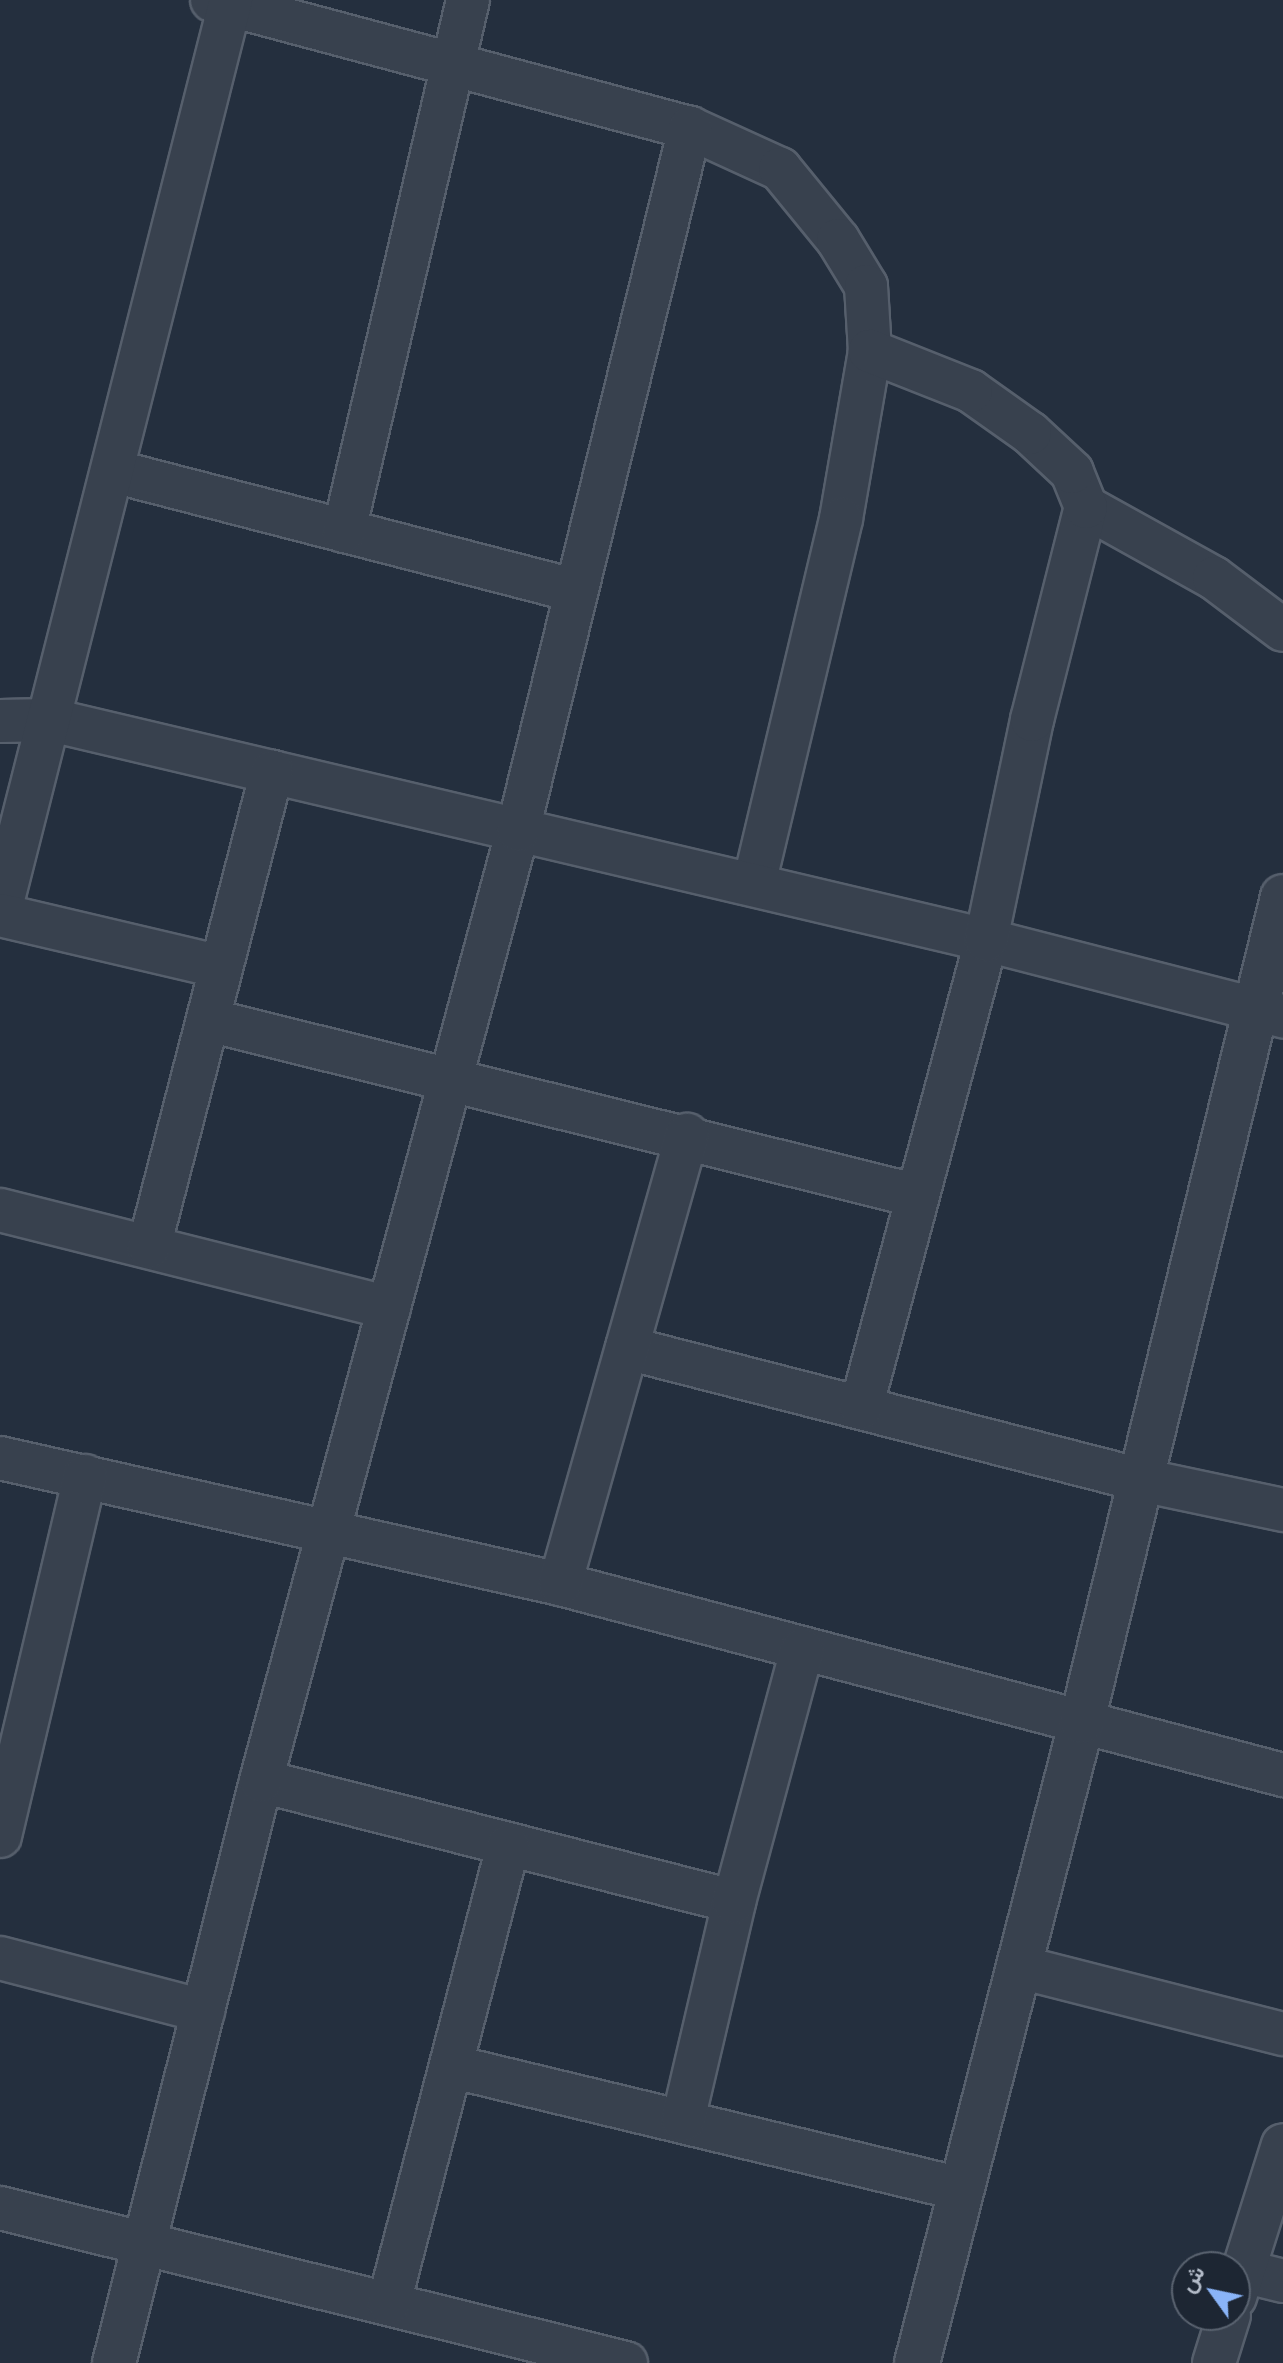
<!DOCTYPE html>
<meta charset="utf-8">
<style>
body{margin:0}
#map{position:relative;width:1283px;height:2363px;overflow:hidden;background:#242f3e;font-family:Poppins,Vazirmatn,sans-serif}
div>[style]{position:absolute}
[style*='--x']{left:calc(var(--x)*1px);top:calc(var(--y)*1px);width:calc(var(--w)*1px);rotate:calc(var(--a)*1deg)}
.roads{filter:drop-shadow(2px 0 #565f6c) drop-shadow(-2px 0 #565f6c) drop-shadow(0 2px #565f6c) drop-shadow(0 -2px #565f6c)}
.minor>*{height:42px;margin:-21px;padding:0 21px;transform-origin:21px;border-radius:21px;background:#38414e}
.tertiary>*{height:44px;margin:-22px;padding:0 22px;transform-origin:22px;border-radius:22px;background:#38414e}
span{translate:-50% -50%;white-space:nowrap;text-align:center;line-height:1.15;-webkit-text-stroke:6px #1d2633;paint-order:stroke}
.north{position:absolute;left:1171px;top:2251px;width:80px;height:80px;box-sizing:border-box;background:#1d2633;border:2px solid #59626f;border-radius:50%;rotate:303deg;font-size:22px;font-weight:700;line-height:32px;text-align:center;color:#b4bcc9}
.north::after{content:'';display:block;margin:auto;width:28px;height:36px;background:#8ab4f8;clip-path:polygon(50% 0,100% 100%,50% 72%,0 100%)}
</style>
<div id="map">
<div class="roads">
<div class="minor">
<div style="--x:212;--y:0;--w:495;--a:15"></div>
<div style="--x:690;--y:128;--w:99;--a:24.5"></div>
<div style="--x:780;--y:169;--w:92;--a:50.8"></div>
<div style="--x:838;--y:240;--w:54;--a:58.7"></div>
<div style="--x:866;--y:286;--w:65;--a:86.5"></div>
<div style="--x:870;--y:351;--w:170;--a:99.8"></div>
<div style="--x:841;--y:519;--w:376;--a:103.4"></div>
<div style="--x:113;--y:471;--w:478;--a:14.5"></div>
<div style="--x:1086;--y:507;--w:146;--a:29"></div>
<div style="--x:1214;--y:578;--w:86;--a:37"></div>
<div style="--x:344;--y:531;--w:545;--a:-76.86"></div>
<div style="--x:0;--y:721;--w:51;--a:-1.1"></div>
<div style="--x:51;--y:720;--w:961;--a:13.24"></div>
<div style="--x:986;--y:940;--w:307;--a:14.4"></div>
<div style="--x:0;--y:911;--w:940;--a:-75.77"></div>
<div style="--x:0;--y:915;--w:227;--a:13.2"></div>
<div style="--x:208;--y:1020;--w:731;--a:13.92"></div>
<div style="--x:0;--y:1210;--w:401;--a:14.1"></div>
<div style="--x:149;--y:1247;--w:491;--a:-75.5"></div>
<div style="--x:627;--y:1348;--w:531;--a:14.4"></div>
<div style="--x:1141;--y:1480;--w:145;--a:11.9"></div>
<div style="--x:861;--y:1408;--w:484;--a:-75"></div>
<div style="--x:986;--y:940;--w:225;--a:-78.2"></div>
<div style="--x:1032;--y:720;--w:220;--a:-75.8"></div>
<div style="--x:1086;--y:507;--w:38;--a:-112"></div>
<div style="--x:1072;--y:472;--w:57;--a:-137.1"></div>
<div style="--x:1030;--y:433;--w:72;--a:-144.6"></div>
<div style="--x:971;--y:391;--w:109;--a:-158.4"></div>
<div style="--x:0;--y:1458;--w:574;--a:12.68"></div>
<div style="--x:560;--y:1584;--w:748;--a:14.8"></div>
<div style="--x:560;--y:1584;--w:467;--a:-74.2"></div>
<div style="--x:261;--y:1781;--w:488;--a:14.3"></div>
<div style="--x:0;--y:1836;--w:370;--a:-76.7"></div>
<div style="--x:0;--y:1958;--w:210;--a:14.6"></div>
<div style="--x:1020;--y:1967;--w:271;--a:14.3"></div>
<div style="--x:454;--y:2067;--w:521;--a:13.53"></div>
<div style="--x:683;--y:2120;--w:224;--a:-76.8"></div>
<div style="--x:734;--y:1902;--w:261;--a:-74.9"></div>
<div style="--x:0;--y:2208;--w:645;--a:13.91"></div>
<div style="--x:1243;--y:2271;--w:41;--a:14"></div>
<div style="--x:1235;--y:2297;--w:159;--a:-72.5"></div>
<div style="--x:389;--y:2303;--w:472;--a:-75.4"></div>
<div style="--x:114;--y:2363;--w:600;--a:-75.82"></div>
<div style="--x:261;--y:1781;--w:985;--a:-74.88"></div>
<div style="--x:518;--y:830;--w:723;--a:-76.23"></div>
<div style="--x:1214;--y:2363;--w:50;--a:-72.6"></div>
</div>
<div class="tertiary">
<div style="--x:917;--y:2363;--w:663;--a:-75.59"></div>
<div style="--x:1082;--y:1721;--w:848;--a:-76.29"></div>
</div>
</div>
<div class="north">ش</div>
</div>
